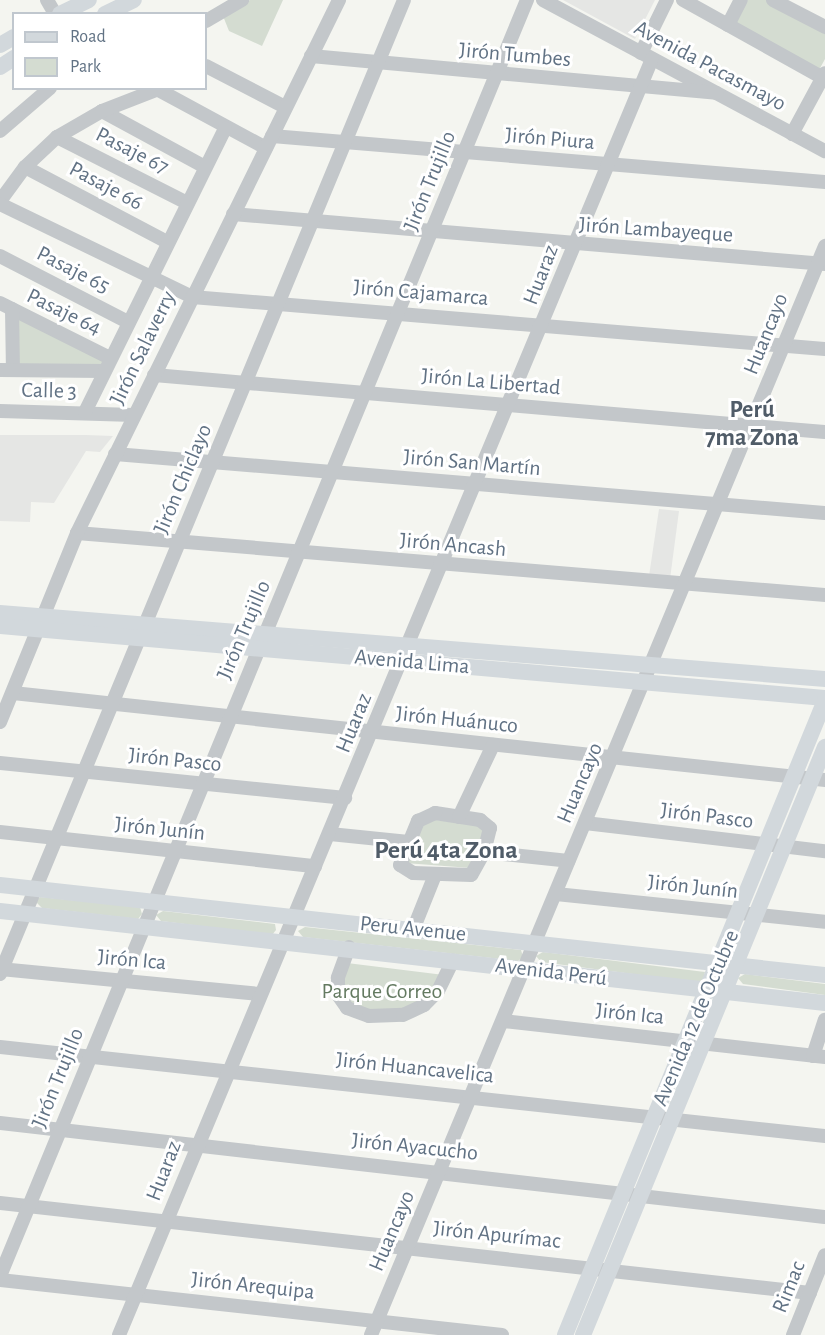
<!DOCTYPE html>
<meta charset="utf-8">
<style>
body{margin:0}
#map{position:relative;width:825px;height:1335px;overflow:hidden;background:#f4f5f0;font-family:"Alegreya Sans",sans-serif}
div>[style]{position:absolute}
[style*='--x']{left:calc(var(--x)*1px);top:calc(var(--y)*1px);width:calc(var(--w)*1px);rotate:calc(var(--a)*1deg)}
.built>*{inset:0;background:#e5e6e4}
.green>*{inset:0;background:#d4dcd1}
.minor>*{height:14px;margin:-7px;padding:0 7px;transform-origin:7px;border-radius:7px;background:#c3c7ca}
.major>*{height:16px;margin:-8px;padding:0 8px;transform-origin:8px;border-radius:8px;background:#d2d8dc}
span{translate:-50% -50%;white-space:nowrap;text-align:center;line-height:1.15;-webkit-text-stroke:6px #fff;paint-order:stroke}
.street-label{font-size:22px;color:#617284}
.park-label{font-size:22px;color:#647a61}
.neighbourhood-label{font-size:24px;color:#505c68;font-weight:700}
.quarter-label{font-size:26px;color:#505c68;font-weight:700}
.legend{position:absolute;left:12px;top:12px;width:195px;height:78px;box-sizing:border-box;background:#fff;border:2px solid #c0c7ce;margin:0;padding:8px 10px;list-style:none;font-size:18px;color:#617284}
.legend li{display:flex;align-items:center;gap:12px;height:30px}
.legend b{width:30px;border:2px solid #c0c7ce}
</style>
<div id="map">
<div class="built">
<div style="clip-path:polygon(563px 0,655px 0,635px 39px)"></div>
<div style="clip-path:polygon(0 435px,86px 435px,113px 436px,100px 452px,86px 451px,54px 503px,31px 502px,30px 522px,0 521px)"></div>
<div style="clip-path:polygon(659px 509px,679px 511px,670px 579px,649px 576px)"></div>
</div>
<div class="green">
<div style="clip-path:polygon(250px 0,283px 0,262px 46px,229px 31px,223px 16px)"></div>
<div style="clip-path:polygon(743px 0,769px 0,825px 28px,825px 59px,819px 70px,731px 23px)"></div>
<div style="clip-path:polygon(17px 314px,106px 359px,103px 366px,16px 366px)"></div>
<div style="clip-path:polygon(429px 819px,483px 826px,487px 831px,471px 868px,405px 863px,423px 823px)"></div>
<div style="clip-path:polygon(40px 897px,140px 907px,142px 914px,138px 919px,42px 908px,36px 902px)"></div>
<div style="clip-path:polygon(163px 911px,275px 924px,276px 930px,272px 935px,161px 921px,156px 915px)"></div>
<div style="clip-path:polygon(305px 927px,521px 950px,523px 957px,518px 961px,303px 937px,298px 931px)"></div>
<div style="clip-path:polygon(543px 952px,705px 972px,702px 983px,541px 962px,536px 956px)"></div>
<div style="clip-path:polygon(347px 963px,444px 975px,436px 989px,403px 1014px,360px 1012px,342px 996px)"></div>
<div style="clip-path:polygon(745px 974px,825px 984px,825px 995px,743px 984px,738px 978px)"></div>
</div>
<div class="minor">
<div style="--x:47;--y:0;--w:16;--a:60"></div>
<div style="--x:543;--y:0;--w:320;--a:28.2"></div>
<div style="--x:683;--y:0;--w:160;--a:29.1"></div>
<div style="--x:773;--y:0;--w:59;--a:27.4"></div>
<div style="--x:206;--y:21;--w:42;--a:-30.3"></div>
<div style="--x:728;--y:25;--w:28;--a:-63"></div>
<div style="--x:641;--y:53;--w:59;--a:-63.9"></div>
<div style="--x:311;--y:56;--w:407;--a:5.2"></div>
<div style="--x:206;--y:66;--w:89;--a:27.4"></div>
<div style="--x:155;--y:88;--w:126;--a:28.4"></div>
<div style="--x:102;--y:111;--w:117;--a:28.5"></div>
<div style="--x:0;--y:131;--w:66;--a:-40.7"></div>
<div style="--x:792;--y:134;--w:69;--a:-61.6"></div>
<div style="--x:272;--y:136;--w:555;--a:4.76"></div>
<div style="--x:57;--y:137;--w:146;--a:26.9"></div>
<div style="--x:25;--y:167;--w:161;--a:27.8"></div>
<div style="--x:0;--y:201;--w:42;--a:-53.7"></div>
<div style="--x:25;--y:167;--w:44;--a:-43.2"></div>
<div style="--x:57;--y:137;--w:52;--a:-30"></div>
<div style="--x:102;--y:111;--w:58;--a:-21.3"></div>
<div style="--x:0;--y:204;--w:213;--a:25.8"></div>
<div style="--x:192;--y:297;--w:635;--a:4.7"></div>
<div style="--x:233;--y:214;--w:594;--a:4.83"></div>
<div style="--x:0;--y:256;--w:144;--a:27.3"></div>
<div style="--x:0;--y:303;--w:123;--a:26.6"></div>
<div style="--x:12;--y:309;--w:61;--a:89.1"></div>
<div style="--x:0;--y:370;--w:104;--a:0.6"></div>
<div style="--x:154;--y:375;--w:673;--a:4.86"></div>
<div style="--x:0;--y:411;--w:134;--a:1.7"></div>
<div style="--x:85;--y:412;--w:316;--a:-63.7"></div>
<div style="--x:115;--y:454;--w:712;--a:4.75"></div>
<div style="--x:77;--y:533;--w:751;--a:4.74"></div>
<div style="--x:13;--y:693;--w:817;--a:6.12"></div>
<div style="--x:0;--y:722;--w:204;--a:-67.8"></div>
<div style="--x:77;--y:533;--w:594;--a:-63.82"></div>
<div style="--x:0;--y:763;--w:347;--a:5.8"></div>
<div style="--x:435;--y:813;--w:46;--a:8.8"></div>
<div style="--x:480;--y:820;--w:13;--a:39"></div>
<div style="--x:490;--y:828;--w:25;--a:104"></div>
<div style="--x:484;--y:852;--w:26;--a:119"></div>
<div style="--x:471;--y:875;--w:58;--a:-178"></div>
<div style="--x:413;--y:873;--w:15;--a:-148"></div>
<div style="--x:400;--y:865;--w:48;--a:-67.8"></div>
<div style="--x:418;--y:821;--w:19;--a:-25"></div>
<div style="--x:459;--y:817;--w:80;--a:-64.7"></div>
<div style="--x:585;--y:823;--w:242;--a:6.7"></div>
<div style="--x:0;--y:832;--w:317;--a:6.2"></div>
<div style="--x:330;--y:834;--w:79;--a:5.8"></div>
<div style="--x:484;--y:852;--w:85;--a:6"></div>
<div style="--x:556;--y:894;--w:270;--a:5.9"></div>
<div style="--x:413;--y:930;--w:59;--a:-68.2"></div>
<div style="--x:349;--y:947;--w:33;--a:110"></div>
<div style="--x:338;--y:978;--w:17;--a:90"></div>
<div style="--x:338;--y:995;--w:16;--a:55"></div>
<div style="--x:347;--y:1008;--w:23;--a:20"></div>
<div style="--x:369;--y:1016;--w:34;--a:-2"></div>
<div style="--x:403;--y:1015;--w:23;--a:-25"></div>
<div style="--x:424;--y:1005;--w:20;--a:-45"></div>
<div style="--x:438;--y:991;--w:34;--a:-64"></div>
<div style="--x:0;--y:969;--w:261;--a:5.5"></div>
<div style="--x:0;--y:974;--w:1054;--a:-67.47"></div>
<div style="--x:503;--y:1021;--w:324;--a:6.4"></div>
<div style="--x:0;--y:1047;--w:830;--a:6.16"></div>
<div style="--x:813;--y:1056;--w:38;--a:-72"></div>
<div style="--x:0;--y:1123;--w:830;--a:6.5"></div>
<div style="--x:0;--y:1203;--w:815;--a:6.34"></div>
<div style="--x:0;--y:1276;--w:1381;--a:-67.56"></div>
<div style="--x:0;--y:1280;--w:505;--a:6.25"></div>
<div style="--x:119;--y:1335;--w:1383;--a:-67.33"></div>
<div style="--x:371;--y:1335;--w:1180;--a:-67.37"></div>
<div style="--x:793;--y:1335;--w:86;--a:-68.2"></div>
</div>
<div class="major">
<div style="--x:60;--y:14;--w:32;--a:-26"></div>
<div style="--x:105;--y:14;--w:32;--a:-26"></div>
<div style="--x:0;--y:45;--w:16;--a:-30"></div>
<div style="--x:0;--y:67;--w:17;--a:-33"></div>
<div style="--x:0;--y:613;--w:828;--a:4.57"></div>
<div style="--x:0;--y:626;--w:828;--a:4.99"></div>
<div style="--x:0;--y:885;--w:830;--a:6.23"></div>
<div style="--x:0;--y:911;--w:830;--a:6.36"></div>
<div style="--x:565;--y:1335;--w:686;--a:-67.73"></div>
<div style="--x:583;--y:1335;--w:636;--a:-67.63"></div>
</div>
<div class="street-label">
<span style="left:515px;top:55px;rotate:5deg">Jirón Tumbes</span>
<span style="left:710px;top:66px;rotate:28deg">Avenida Pacasmayo</span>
<span style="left:550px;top:139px;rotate:5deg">Jirón Piura</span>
<span style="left:132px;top:151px;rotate:27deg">Pasaje 67</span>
<span style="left:430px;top:181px;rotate:-68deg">Jirón Trujillo</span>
<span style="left:106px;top:186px;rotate:28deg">Pasaje 66</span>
<span style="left:656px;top:230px;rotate:4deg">Jirón Lambayeque</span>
<span style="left:73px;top:270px;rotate:27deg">Pasaje 65</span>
<span style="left:541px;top:275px;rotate:-69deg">Huaraz</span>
<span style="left:421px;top:293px;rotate:5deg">Jirón Cajamarca</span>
<span style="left:64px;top:312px;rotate:26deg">Pasaje 64</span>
<span style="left:766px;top:334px;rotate:-68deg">Huancayo</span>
<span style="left:143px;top:348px;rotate:-64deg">Jirón Salaverry</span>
<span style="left:491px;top:382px;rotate:5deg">Jirón La Libertad</span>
<span style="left:49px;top:391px;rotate:1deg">Calle 3</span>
<span style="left:472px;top:463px;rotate:5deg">Jirón San Martín</span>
<span style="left:183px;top:479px;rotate:-67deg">Jirón Chiclayo</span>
<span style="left:453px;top:545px;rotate:5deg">Jirón Ancash</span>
<span style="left:244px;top:630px;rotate:-67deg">Jirón Trujillo</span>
<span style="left:412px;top:662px;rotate:5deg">Avenida Lima</span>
<span style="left:457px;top:720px;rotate:6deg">Jirón Huánuco</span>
<span style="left:354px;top:723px;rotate:-68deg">Huaraz</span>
<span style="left:175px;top:760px;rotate:6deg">Jirón Pasco</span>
<span style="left:580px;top:783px;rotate:-67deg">Huancayo</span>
<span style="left:707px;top:816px;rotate:7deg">Jirón Pasco</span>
<span style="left:160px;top:829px;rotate:6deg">Jirón Junín</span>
<span style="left:693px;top:887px;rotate:6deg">Jirón Junín</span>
<span style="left:413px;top:929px;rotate:6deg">Peru Avenue</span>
<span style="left:132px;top:960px;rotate:5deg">Jirón Ica</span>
<span style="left:551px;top:972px;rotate:7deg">Avenida Perú</span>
<span style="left:630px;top:1014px;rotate:6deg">Jirón Ica</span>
<span style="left:696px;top:1018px;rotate:-67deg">Avenida 12 de Octubre</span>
<span style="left:415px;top:1068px;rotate:6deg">Jirón Huancavelica</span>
<span style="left:58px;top:1078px;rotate:-68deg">Jirón Trujillo</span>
<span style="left:415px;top:1147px;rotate:6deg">Jirón Ayacucho</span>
<span style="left:164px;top:1171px;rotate:-69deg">Huaraz</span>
<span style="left:392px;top:1231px;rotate:-67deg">Huancayo</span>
<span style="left:497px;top:1235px;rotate:6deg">Jirón Apurímac</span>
<span style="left:253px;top:1286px;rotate:6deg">Jirón Arequipa</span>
<span style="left:789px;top:1287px;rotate:-68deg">Rimac</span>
</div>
<div class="park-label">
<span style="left:382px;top:992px">Parque Correo</span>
</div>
<div class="neighbourhood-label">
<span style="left:752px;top:425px">Perú<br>7ma Zona</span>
</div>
<div class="quarter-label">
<span style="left:446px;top:851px">Perú 4ta Zona</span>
</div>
<ul class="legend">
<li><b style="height:8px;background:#d2d8dc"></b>Road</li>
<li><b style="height:16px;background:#d4dcd1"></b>Park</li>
</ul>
</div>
